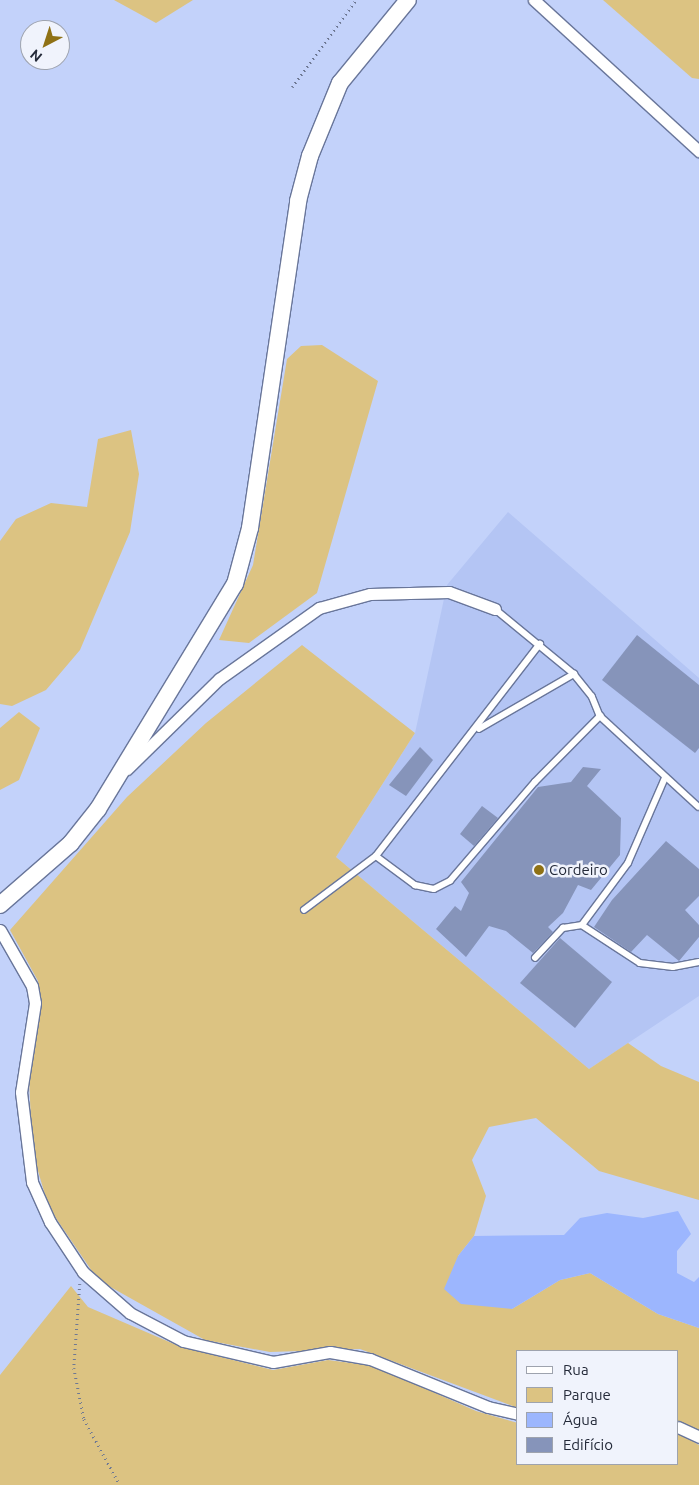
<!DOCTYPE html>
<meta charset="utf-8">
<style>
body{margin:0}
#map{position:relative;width:699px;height:1485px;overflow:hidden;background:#c3d2fa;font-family:Ubuntu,sans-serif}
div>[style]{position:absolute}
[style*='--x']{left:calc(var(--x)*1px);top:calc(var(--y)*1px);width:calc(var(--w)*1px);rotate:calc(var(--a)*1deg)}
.built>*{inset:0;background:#b4c5f4}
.green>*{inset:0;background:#dcc382}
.water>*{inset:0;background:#9cb6fe}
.building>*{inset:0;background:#8694ba}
.path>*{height:2.5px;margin-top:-1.25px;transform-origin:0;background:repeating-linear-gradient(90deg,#6e7893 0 1px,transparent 0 5px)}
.roads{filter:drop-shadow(1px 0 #69769a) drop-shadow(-1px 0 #69769a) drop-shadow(0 1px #69769a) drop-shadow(0 -1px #69769a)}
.lane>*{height:5.5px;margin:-2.75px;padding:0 2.75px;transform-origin:2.75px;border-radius:2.75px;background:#fff}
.street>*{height:11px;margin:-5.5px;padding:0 5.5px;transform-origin:5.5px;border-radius:5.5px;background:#fff}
.secondary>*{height:16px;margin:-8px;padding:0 8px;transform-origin:8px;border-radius:8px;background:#fff}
.dots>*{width:14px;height:14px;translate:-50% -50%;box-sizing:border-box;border:2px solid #f0f3fc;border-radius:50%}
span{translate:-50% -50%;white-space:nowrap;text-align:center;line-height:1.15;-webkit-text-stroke:5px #f0f3fc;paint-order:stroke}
.poi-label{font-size:15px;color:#242a39}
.left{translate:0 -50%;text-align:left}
.legend{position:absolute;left:516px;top:1350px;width:162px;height:115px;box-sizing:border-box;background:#f0f3fc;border:1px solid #9ea3ae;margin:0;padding:6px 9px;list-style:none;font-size:15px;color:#242a39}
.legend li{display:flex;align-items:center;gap:10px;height:25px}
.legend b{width:25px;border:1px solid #9ea3ae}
.north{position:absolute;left:20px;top:20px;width:50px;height:50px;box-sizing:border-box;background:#f0f3fc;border:1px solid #9ea3ae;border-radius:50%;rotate:220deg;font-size:14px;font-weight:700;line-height:20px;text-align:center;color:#242a39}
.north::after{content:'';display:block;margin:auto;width:18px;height:22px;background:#8f7115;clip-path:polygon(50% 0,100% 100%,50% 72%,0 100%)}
</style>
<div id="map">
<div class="built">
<div style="clip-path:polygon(508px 512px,699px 678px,699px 996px,589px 1069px,336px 857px,415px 733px,447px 585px)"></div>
</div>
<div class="green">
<div style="clip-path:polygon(114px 0,193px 0,156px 23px)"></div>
<div style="clip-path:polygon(603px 0,699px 0,699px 79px,692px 78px)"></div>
<div style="clip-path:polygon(322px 345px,378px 381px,317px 593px,249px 643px,219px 640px,253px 565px,287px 359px,301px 346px)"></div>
<div style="clip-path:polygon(131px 430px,139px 474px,130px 532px,80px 650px,46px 690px,12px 706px,0 704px,0 541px,16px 519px,51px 503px,87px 507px,98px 439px)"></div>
<div style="clip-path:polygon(302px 645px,415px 733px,336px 857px,589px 1069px,628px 1043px,661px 1066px,699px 1082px,699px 1200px,599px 1171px,536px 1118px,489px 1127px,472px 1160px,486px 1196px,474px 1236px,458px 1256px,512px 1309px,560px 1280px,590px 1273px,658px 1314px,699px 1328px,699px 1430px,678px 1422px,678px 1351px,518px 1351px,518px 1408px,360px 1349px,270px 1352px,205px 1340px,98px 1280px,49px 1208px,32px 1151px,29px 1074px,41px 1009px,38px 981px,10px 930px,127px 797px,206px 723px)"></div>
<div style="clip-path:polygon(19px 712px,40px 728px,19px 780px,0 790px,0 728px)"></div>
<div style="clip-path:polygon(71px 1286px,88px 1307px,181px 1347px,273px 1370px,328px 1360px,374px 1366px,476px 1411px,518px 1423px,518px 1464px,678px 1464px,678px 1433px,699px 1445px,699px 1485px,0 1485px,0 1375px)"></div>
</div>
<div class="water">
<div style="clip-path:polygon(678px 1211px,691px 1234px,677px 1251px,677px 1273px,694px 1282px,699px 1277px,699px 1328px,658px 1314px,590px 1273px,560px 1280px,512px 1309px,461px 1304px,444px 1289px,458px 1256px,474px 1236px,564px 1235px,580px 1218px,607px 1213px,643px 1218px)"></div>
</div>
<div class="building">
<div style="clip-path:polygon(637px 635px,699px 685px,699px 748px,695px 753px,602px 680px)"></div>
<div style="clip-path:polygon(420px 747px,433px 760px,406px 796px,389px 785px)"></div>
<div style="clip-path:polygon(583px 767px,601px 769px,587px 786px,621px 818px,620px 855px,591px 890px,578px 885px,563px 913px,548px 927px,553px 932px,533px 953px,506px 931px,489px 926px,466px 957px,436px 929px,455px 906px,461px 911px,469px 893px,461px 882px,538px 787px,571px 782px)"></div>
<div style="clip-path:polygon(482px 806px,498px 818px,474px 846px,460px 834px)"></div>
<div style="clip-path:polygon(666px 841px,699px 869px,699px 896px,685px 910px,699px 925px,699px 937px,679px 961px,647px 935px,631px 952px,594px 927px,612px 900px)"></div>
<div style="clip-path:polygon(560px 938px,612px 982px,575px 1028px,520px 983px)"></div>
</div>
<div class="path">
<div style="--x:292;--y:87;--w:108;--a:-53.7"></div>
<div style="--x:80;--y:1284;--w:84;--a:94.1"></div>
<div style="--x:74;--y:1368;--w:52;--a:78.9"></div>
<div style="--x:84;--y:1419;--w:75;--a:61.4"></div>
</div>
<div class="roads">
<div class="lane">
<div style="--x:495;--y:609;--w:102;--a:39.4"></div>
<div style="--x:574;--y:674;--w:28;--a:51"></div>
<div style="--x:592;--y:696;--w:22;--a:68"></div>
<div style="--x:600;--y:716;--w:134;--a:42.6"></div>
<div style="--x:479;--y:729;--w:110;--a:-30.1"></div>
<div style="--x:376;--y:856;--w:49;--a:36.6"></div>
<div style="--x:415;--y:885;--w:19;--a:12"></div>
<div style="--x:434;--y:889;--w:18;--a:-27"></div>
<div style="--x:450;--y:881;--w:130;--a:-49.4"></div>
<div style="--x:535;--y:782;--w:93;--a:-45.4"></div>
<div style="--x:304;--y:910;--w:90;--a:-36.9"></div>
<div style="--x:376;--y:856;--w:268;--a:-52.3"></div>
<div style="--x:582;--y:925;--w:69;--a:33.2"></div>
<div style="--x:640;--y:963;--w:33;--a:7"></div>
<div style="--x:673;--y:967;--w:26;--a:-11"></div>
<div style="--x:535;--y:958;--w:41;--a:-47"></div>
<div style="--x:563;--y:928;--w:19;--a:-9"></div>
<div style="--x:582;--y:925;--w:77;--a:-53.4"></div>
<div style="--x:628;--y:863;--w:93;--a:-66.5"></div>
</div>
<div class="street">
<div style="--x:534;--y:0;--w:224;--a:42.5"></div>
<div style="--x:127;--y:769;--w:129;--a:-44.4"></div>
<div style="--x:219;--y:679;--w:123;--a:-35.4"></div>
<div style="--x:319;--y:608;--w:53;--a:-15.4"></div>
<div style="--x:370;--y:594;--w:79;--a:-1.5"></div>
<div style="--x:449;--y:592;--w:49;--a:20.3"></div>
<div style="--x:0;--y:930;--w:64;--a:60.3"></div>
<div style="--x:32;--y:986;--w:17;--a:80"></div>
<div style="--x:35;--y:1003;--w:90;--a:98.9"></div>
<div style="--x:21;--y:1092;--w:91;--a:83"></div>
<div style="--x:32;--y:1182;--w:44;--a:65.8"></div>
<div style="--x:50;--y:1222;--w:60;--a:56.6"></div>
<div style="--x:83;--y:1272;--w:62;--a:41.1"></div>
<div style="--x:130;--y:1313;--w:60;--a:27.8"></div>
<div style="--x:183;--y:1341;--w:92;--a:13.1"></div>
<div style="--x:273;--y:1362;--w:58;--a:-10"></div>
<div style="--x:330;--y:1352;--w:41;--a:9.9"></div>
<div style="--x:370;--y:1359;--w:127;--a:22.1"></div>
<div style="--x:488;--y:1407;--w:31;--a:13"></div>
<div style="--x:678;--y:1427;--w:23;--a:25"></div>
</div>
<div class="secondary">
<div style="--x:0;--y:905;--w:94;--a:-41.1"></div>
<div style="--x:71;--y:843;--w:43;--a:-51.5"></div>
<div style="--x:98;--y:809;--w:263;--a:-58.7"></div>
<div style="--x:235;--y:584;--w:58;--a:-75"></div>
<div style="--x:250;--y:528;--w:331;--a:-81.6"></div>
<div style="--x:298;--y:201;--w:47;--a:-75.1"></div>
<div style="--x:310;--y:156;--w:79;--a:-67.7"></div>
<div style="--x:340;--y:83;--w:107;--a:-50.7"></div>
</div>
</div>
<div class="dots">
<div style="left:539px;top:870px;background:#8f7115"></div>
</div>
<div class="poi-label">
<span class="left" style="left:549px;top:870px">Cordeiro</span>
</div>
<ul class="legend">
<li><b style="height:6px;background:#fff"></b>Rua</li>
<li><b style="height:14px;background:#dcc382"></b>Parque</li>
<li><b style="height:14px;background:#9cb6fe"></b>Água</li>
<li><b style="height:14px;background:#8694ba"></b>Edifício</li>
</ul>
<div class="north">N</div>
</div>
